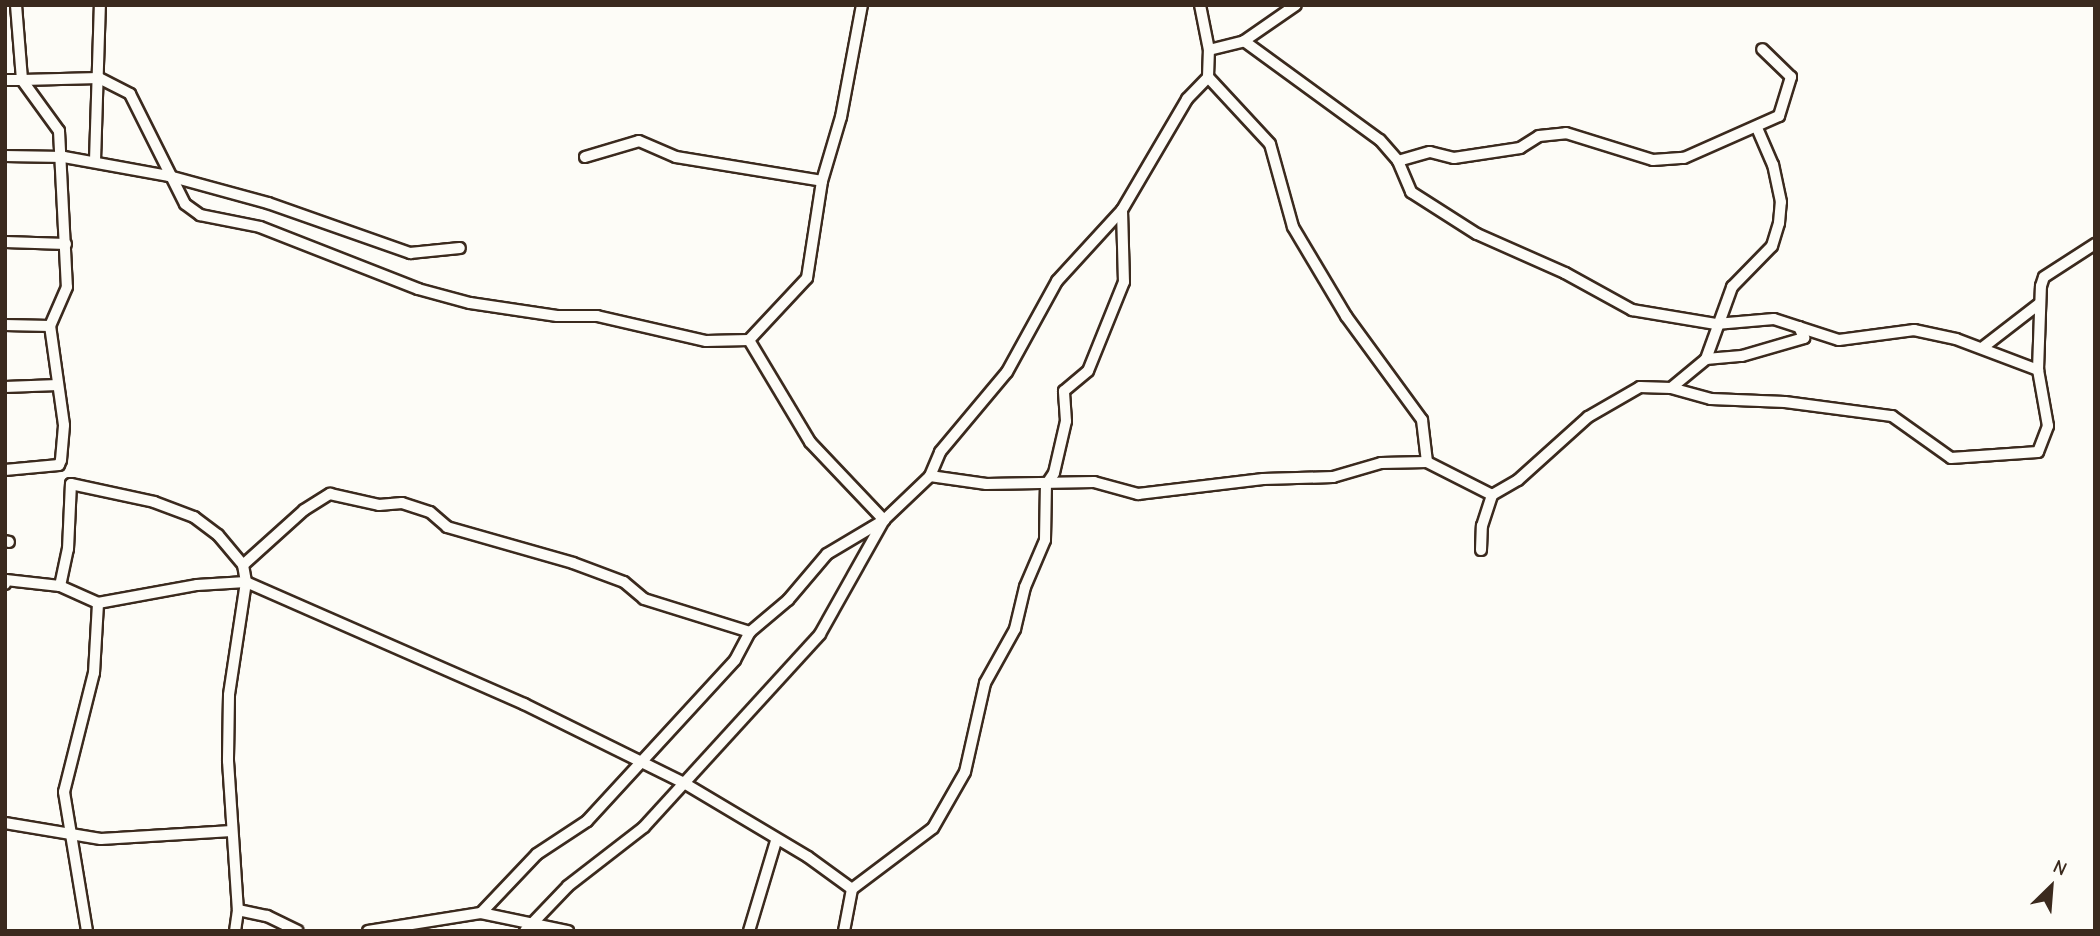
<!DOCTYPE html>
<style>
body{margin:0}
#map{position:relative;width:2100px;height:936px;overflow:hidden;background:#fdfcf7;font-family:"Comic Neue",sans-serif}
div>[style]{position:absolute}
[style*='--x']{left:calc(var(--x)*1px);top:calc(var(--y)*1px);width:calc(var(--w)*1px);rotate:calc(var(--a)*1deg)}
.roads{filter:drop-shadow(2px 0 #3b2a1e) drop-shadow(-2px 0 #3b2a1e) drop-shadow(0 2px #3b2a1e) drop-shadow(0 -2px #3b2a1e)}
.street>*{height:10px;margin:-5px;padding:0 5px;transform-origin:5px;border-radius:5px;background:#fdfcf7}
span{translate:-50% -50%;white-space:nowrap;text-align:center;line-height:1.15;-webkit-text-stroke:6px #fdfcf7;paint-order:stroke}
.frame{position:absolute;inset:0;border:7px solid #3b2a1e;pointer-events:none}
.north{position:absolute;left:2016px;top:852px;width:70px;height:70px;-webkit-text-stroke:5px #fdfcf7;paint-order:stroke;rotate:25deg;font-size:19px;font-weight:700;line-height:28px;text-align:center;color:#3b2a1e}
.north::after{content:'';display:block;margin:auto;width:24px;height:32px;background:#3b2a1e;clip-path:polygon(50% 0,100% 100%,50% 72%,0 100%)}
</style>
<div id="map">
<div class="roads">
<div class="street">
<div style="--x:16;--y:5;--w:75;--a:85.4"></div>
<div style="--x:22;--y:80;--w:77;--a:-1.5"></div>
<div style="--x:99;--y:78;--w:35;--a:27"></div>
<div style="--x:130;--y:94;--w:123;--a:63.4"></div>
<div style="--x:185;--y:204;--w:19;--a:36"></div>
<div style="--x:200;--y:215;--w:61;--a:11.3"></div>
<div style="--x:260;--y:227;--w:170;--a:21.4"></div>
<div style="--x:418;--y:289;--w:54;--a:15.1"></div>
<div style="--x:470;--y:303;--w:88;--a:8.5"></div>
<div style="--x:557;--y:316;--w:40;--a:0"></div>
<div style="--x:597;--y:316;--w:112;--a:12.9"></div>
<div style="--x:706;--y:341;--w:43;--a:-1.3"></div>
<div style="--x:1244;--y:41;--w:168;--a:36.1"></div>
<div style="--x:1380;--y:140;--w:28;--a:49"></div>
<div style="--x:1398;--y:161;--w:34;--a:67"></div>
<div style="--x:1411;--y:192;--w:78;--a:32.5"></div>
<div style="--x:1477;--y:234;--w:96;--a:23.9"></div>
<div style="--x:1565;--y:273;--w:77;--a:28.9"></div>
<div style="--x:1632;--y:310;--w:85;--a:9.5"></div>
<div style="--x:1716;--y:324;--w:58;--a:-4.9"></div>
<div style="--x:1774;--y:319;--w:68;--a:17.9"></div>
<div style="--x:1839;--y:340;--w:76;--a:-7.6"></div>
<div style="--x:1914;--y:330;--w:43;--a:12.1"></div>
<div style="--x:1956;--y:339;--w:88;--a:20.7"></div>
<div style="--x:1209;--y:50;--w:36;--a:-14"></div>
<div style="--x:1244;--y:41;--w:63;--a:-34.7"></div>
<div style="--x:1208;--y:77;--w:91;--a:47.2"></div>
<div style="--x:1270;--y:144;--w:86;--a:74.5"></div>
<div style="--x:1293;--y:227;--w:104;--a:59.2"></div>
<div style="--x:1346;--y:316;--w:129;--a:53.8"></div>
<div style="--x:1422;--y:420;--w:42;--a:83.2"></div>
<div style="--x:5;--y:80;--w:17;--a:0"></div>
<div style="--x:22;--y:80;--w:63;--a:54"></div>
<div style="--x:59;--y:131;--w:156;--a:87.1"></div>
<div style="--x:67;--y:287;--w:43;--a:113.6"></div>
<div style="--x:50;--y:326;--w:45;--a:-178.7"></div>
<div style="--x:5;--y:156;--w:59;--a:1"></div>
<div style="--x:64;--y:157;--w:107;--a:10.3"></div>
<div style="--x:169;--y:176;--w:103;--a:15.3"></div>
<div style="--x:268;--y:203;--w:151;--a:19.4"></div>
<div style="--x:410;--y:253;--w:50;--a:-5.7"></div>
<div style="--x:585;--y:157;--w:56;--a:-16.5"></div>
<div style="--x:639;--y:141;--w:40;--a:23.4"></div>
<div style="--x:676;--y:157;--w:148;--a:9.3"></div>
<div style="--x:95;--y:161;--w:156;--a:-88.2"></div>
<div style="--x:1398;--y:161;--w:33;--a:-16"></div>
<div style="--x:1430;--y:152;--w:25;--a:14"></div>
<div style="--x:1454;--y:158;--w:67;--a:-8.6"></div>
<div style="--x:1520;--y:148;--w:22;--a:-32"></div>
<div style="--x:1539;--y:136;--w:27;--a:-6"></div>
<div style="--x:1566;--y:133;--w:91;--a:17.2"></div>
<div style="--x:1653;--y:160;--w:31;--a:-4"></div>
<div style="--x:1684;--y:158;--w:104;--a:-23.9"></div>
<div style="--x:1779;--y:116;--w:41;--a:-72.9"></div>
<div style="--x:1791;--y:77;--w:40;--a:-136"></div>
<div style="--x:5;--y:242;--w:61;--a:1.9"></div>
<div style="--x:749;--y:340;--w:85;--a:-46.9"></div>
<div style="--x:807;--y:278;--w:98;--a:-81.2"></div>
<div style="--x:822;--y:181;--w:67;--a:-73.5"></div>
<div style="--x:841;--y:117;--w:114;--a:-79.4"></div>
<div style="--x:749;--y:340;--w:119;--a:59.1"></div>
<div style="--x:810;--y:442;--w:108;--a:46.5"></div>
<div style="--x:1982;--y:348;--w:72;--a:-37.7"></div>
<div style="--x:1706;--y:359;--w:36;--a:-5"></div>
<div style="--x:1742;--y:356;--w:65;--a:-16.2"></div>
<div style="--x:1804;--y:338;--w:12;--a:-114"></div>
<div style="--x:5;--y:387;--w:53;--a:-2.2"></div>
<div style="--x:1671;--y:388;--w:41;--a:15.4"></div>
<div style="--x:1711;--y:399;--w:74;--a:2.3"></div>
<div style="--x:1785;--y:402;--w:108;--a:7.5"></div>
<div style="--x:1892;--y:416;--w:72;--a:35.4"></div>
<div style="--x:1951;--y:458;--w:87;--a:-3.9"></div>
<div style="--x:2038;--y:452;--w:28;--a:-69"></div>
<div style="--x:2048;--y:426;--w:57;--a:-100.1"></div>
<div style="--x:2038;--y:370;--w:84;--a:-88"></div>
<div style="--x:2041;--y:286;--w:9;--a:-72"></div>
<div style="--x:2044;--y:277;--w:61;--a:-32.9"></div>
<div style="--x:5;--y:470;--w:54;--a:-5.3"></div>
<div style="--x:59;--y:465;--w:5;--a:-68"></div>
<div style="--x:61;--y:460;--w:35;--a:-85"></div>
<div style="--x:64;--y:425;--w:100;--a:-98"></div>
<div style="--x:930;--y:476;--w:57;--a:8.1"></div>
<div style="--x:986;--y:484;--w:108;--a:-1.1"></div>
<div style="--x:1094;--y:482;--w:46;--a:15.3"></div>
<div style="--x:1138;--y:494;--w:126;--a:-6.8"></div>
<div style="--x:1263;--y:479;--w:70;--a:-1.6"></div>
<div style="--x:1333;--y:477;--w:50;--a:-16.3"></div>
<div style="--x:1381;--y:463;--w:46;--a:-1.2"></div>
<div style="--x:1427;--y:462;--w:73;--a:26.9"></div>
<div style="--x:5;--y:541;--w:4;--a:14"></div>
<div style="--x:1481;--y:550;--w:24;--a:-88"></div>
<div style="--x:1482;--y:526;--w:33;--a:-72"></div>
<div style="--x:1492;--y:495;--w:30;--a:-30"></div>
<div style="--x:1518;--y:480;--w:94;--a:-42"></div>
<div style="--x:1588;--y:417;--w:60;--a:-30"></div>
<div style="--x:1640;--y:387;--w:31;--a:2"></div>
<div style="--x:1671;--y:388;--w:45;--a:-39.6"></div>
<div style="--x:1706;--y:359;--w:77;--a:-70.1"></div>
<div style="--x:1732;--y:287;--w:57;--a:-45.7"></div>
<div style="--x:1772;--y:246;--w:24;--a:-73"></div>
<div style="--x:1779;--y:223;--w:21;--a:-85"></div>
<div style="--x:1781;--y:202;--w:38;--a:-102"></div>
<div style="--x:1773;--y:165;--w:40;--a:-113.4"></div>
<div style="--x:243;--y:565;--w:82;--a:-42"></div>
<div style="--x:304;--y:510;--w:31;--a:-32"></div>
<div style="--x:330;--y:494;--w:50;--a:12.7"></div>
<div style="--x:379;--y:505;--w:23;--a:-5"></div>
<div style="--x:402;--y:503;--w:29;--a:18"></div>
<div style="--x:430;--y:512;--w:23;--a:41"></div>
<div style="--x:447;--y:527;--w:131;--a:15.9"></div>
<div style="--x:573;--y:563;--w:54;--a:20.4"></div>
<div style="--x:624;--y:582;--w:26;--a:40"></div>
<div style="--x:644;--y:599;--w:111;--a:17.3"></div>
<div style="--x:5;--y:584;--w:4;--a:-76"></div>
<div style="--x:6;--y:580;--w:54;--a:6.3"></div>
<div style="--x:60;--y:586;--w:42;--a:24.1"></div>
<div style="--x:98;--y:603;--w:101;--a:-10.3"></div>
<div style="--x:197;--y:585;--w:49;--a:-3.5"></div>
<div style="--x:246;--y:582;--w:304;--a:23.7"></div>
<div style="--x:524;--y:704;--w:178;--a:26.3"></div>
<div style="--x:684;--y:783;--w:144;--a:30.8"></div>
<div style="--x:808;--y:857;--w:54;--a:36"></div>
<div style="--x:60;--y:586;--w:38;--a:-78"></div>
<div style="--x:68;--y:549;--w:65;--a:-87.4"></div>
<div style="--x:71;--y:484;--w:85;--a:12.2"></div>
<div style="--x:154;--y:502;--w:43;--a:20.6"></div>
<div style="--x:194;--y:517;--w:30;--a:37"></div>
<div style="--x:218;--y:535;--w:39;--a:50"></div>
<div style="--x:243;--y:565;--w:17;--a:80"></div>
<div style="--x:246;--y:582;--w:114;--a:98.6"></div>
<div style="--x:229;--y:695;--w:66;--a:90.9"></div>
<div style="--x:228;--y:761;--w:149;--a:86.2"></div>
<div style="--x:238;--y:910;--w:21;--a:98"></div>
<div style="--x:5;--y:823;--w:97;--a:9.5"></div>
<div style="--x:101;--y:839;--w:131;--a:-3.5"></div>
<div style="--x:238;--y:910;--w:30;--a:12"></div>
<div style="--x:267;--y:916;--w:34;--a:26"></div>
<div style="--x:481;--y:913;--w:81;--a:-46.5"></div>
<div style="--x:537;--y:854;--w:60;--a:-33.4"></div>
<div style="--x:587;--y:821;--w:219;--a:-47.4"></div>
<div style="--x:735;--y:660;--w:32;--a:-62"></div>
<div style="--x:750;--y:632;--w:50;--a:-40.1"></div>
<div style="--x:788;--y:600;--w:60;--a:-49.7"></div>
<div style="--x:827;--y:554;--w:66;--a:-30.8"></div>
<div style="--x:884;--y:520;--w:64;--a:-43.7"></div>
<div style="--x:930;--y:476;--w:26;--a:-67"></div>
<div style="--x:940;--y:452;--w:104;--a:-50.1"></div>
<div style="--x:1007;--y:372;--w:104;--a:-61.2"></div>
<div style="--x:1057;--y:281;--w:96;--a:-47.5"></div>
<div style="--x:1122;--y:210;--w:129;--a:-59.6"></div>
<div style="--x:1187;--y:99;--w:30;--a:-46"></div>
<div style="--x:1208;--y:77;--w:27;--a:-88"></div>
<div style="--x:1209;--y:50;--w:46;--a:-101.3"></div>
<div style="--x:87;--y:931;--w:141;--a:-99.4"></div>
<div style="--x:64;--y:792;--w:123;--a:-75.9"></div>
<div style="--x:94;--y:673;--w:70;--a:-86.7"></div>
<div style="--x:368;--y:931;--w:114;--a:-9.1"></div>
<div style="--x:481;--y:913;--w:89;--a:11.7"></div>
<div style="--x:525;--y:931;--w:62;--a:-46.3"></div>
<div style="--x:568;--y:886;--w:96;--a:-37.8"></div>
<div style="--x:644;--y:827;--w:261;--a:-47.6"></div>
<div style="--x:820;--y:634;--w:131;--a:-60.7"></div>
<div style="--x:749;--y:931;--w:94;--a:-73.3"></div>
<div style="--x:844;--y:931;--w:43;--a:-79.2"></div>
<div style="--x:852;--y:889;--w:101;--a:-37"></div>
<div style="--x:933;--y:828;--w:64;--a:-60.3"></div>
<div style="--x:965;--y:772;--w:91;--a:-77.3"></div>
<div style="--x:985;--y:683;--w:62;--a:-60.9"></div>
<div style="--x:1015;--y:629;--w:43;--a:-76.6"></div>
<div style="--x:1025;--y:587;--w:51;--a:-66.9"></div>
<div style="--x:1045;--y:540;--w:55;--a:-89"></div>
<div style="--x:1046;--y:485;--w:14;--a:-56"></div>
<div style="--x:1054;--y:473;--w:53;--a:-77"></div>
<div style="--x:1066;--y:421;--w:30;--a:-94"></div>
<div style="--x:1064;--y:391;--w:31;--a:-40"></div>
<div style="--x:1088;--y:371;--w:96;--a:-68"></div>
<div style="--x:1124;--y:282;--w:72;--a:-91.6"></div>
</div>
</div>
<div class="frame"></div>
<div class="north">N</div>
</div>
